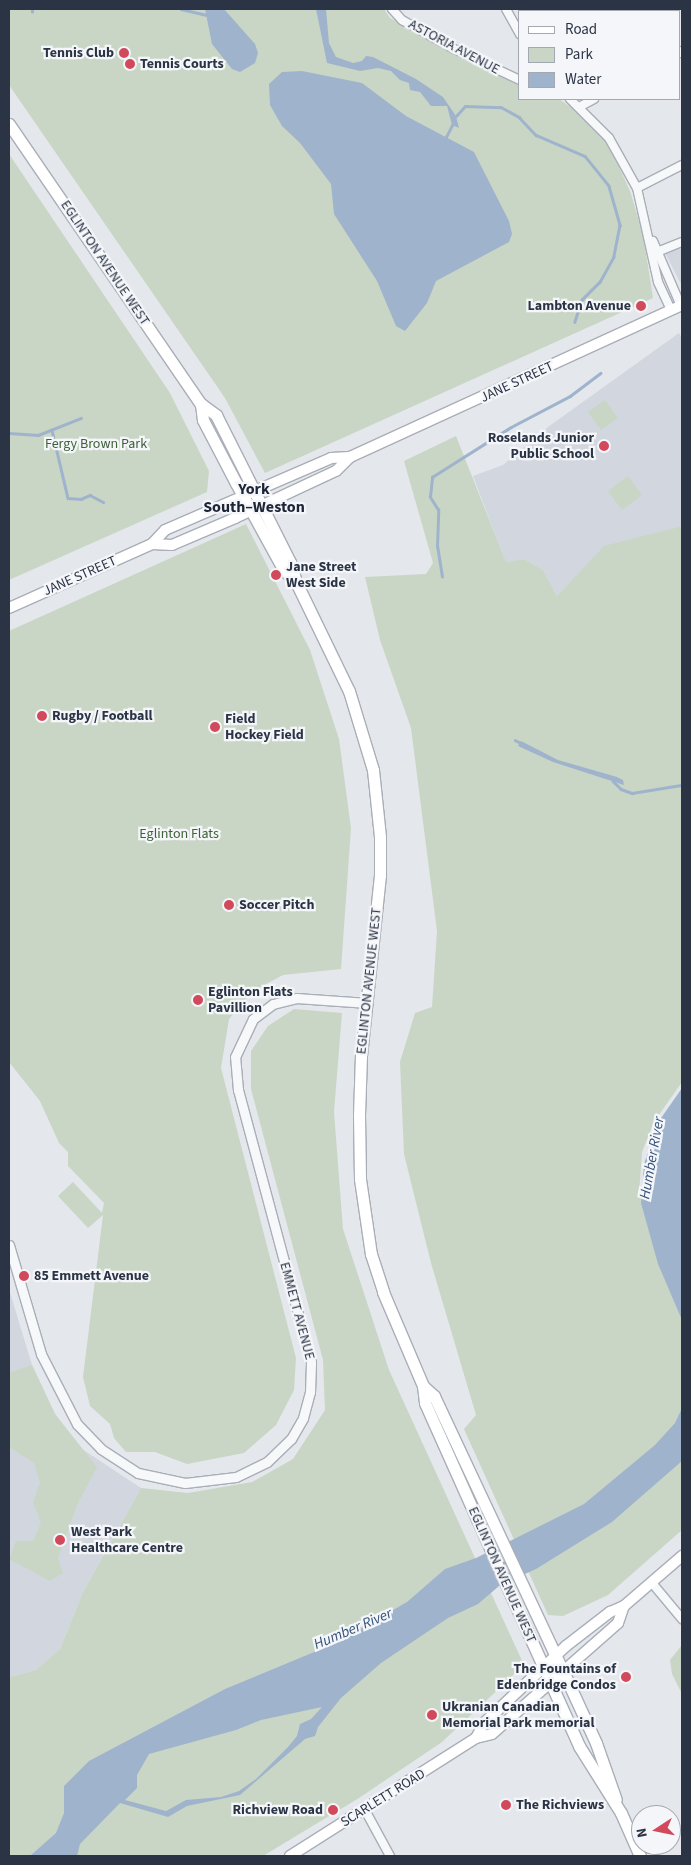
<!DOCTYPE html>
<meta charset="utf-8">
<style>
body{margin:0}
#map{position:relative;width:691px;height:1865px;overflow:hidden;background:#e4e7ec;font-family:"Source Sans 3",sans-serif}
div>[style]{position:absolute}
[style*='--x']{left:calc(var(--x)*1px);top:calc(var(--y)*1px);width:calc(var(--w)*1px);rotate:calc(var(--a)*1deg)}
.built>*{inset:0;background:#d2d6de}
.green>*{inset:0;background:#c9d6c5}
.water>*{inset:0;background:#9fb4cc}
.stream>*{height:2.5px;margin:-1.25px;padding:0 1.25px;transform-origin:1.25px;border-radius:1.25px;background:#9fb4cc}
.roads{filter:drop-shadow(1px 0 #a9aeb7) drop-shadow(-1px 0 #a9aeb7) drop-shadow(0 1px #a9aeb7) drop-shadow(0 -1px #a9aeb7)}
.minor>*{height:8px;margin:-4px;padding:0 4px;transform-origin:4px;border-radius:4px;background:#f7f8fa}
.tertiary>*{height:9px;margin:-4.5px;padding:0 4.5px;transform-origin:4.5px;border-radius:4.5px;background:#f7f8fa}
.secondary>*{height:10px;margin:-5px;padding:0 5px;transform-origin:5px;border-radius:5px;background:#fff}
.primary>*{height:11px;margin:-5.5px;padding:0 5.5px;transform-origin:5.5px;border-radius:5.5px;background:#fff}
.dots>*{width:14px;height:14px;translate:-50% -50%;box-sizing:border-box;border:2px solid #f4f6f9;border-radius:50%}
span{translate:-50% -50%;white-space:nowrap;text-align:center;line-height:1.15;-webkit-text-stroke:4.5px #f4f6f9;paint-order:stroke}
.street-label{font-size:14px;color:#2b3445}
.poi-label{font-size:14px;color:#2b3445;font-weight:700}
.right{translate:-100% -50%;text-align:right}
.left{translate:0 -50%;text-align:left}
.park-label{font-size:14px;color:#3f6138}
.water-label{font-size:15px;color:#34527a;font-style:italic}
.quarter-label{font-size:16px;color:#1d2536;font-weight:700}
.frame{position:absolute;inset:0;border:10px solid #2b3445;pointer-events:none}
.legend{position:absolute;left:518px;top:10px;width:162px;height:90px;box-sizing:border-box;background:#f4f6f9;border:1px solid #a4a8b1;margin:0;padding:6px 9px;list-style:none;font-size:15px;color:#2b3445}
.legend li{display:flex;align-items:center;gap:10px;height:25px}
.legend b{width:25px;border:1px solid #a4a8b1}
.north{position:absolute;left:631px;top:1805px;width:50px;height:50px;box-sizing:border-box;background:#f4f6f9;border:1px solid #a4a8b1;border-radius:50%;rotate:259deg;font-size:14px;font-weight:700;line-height:20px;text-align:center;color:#2b3445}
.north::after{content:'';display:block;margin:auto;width:18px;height:22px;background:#d1495b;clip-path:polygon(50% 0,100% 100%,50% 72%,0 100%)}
</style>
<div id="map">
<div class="built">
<div style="clip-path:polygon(682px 244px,682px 286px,665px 253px)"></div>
<div style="clip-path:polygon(679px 333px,682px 338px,682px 526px,604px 547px,557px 596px,543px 570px,524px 559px,506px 563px,473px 476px,503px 465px,548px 427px)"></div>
<div style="clip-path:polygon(9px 1289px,32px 1365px,55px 1414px,79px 1447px,141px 1488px,83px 1592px,60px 1649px,36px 1670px,9px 1677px)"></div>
</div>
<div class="green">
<div style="clip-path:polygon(9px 9px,384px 9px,390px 18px,520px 86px,520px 99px,559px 99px,588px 119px,610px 147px,630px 191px,643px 234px,653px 298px,265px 473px,225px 398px,9px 85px)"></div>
<div style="clip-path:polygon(9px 154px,170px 393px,209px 471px,207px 492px,9px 580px)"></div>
<div style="clip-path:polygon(605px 400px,618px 418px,601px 430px,588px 412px)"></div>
<div style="clip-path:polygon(456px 436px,506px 562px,524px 559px,543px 570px,557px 596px,604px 546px,682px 526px,682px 1082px,654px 1122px,642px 1152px,639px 1194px,678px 1179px,682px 1118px,682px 1530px,608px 1595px,563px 1616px,548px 1615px,464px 1429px,476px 1415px,431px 1263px,404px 1154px,400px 1062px,415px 1013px,432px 1007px,437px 931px,411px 728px,380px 640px,365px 577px,426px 574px,433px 563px,404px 461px)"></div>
<div style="clip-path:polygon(628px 476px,642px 495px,622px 510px,608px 491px)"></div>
<div style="clip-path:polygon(246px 524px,310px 650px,339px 739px,351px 828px,341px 969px,283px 975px,251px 992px,229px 1019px,221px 1068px,296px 1358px,294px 1390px,276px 1425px,244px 1453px,187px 1464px,155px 1452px,126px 1452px,114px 1438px,110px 1424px,90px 1406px,83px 1377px,103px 1215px,88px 1228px,58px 1196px,73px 1182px,102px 1213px,104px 1203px,68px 1166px,68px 1152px,59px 1143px,40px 1101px,9px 1062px,9px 631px)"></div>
<div style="clip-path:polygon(294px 1009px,342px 1013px,334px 1112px,343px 1229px,389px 1370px,524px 1665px,442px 1742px,359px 1798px,263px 1856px,9px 1856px,9px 1677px,36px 1670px,60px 1649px,83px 1592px,141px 1488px,188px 1493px,252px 1482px,293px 1459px,325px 1410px,323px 1360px,251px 1089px,251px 1051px,268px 1026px)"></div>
<div style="clip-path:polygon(32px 1365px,55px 1414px,97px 1467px,78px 1503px,58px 1558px,63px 1573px,50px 1581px,9px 1559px,16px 1541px,33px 1541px,41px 1523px,33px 1502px,40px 1483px,34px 1463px,9px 1447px,9px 1373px)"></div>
<div style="clip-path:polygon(682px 1645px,682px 1694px,672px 1674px,670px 1660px)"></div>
</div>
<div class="water">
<div style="clip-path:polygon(205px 9px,224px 9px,255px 44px,258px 53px,255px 63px,240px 72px,232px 69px,212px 44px)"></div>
<div style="clip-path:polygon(316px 9px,326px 9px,329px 43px,336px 57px,353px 63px,362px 61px,366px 56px,373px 57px,416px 79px,443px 97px,456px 116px,459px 128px,452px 125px,447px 106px,431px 106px,420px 92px,410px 90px,409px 83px,400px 80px,391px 71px,378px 68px,360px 71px,327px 63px)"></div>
<div style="clip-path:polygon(302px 71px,362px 83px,406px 116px,474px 152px,509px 221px,512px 234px,509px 242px,436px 281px,427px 303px,405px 331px,396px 326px,377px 281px,334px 214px,331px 184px,300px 143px,282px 126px,270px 105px,269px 84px,282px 72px)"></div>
<div style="clip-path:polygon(521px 741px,558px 760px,617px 777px,623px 780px,624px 785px,553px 762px,518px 746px)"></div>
<div style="clip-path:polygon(682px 1088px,682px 1320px,658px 1264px,641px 1203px,644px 1164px,659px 1121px)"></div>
<div style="clip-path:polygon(evenodd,682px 1408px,682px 1461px,612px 1522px,536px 1569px,499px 1586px,478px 1604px,448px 1618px,381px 1663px,341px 1698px,318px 1727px,315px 1736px,305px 1739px,240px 1795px,187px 1806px,168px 1817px,120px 1803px,80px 1844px,77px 1856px,30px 1856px,56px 1833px,64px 1813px,64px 1786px,89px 1761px,225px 1689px,336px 1643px,407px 1602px,445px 1569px,476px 1558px,584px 1504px,655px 1445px,675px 1423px,682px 1408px,322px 1707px,311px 1719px,300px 1724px,297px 1736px,288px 1747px,256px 1779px,239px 1791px,221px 1797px,186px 1800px,166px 1811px,125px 1800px,137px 1788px,137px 1775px,149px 1754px,236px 1730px,261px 1720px,322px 1707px)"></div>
</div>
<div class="stream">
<div style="--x:181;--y:9;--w:26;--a:13"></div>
<div style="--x:32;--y:12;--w:3;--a:-90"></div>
<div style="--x:456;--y:116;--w:13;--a:-48"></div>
<div style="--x:465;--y:106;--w:36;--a:2"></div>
<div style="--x:501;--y:107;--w:21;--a:29"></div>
<div style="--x:519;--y:117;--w:25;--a:47"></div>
<div style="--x:536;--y:135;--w:53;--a:23.2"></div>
<div style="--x:585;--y:156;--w:38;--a:51"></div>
<div style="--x:609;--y:186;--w:41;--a:74.2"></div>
<div style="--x:620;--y:225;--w:33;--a:101"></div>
<div style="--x:614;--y:257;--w:29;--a:119"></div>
<div style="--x:600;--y:282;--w:25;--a:135"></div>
<div style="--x:582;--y:300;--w:23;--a:108"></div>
<div style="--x:445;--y:139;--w:16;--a:-63"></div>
<div style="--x:52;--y:430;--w:70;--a:76.8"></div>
<div style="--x:68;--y:498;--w:13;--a:4"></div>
<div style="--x:81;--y:499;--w:10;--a:-24"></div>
<div style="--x:90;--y:495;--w:15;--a:28"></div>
<div style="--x:9;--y:433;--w:29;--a:4"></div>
<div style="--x:38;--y:435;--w:46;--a:-21.6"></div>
<div style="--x:442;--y:577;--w:30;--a:-99"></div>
<div style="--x:437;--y:547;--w:37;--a:-88"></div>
<div style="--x:438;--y:510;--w:15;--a:-122"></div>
<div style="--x:430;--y:497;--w:20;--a:-84"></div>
<div style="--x:432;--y:477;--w:93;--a:-32.3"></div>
<div style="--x:511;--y:427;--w:67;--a:-27.7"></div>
<div style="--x:570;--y:396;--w:38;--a:-37"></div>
<div style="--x:515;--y:740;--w:9;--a:27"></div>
<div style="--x:613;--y:781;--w:11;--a:45"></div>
<div style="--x:621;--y:789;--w:12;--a:20"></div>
<div style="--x:632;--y:793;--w:51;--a:-9.1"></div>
</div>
<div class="roads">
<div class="minor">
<div style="--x:392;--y:9;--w:15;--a:48"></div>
<div style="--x:402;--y:20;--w:60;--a:29.1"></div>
<div style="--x:454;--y:49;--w:73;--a:25.2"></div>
<div style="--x:506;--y:9;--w:29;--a:61"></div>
<div style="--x:564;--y:11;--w:5;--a:-22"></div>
<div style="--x:680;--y:53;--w:3;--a:-45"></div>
<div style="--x:570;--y:99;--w:55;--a:45"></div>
<div style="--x:609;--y:138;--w:57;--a:60.8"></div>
<div style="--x:637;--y:188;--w:96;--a:77.4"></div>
<div style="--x:658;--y:282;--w:31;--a:65"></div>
<div style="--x:579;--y:107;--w:17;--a:-28"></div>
<div style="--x:637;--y:188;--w:51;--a:-27.1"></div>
<div style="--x:653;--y:241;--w:71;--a:66.7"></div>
<div style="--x:657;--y:252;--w:27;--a:-22"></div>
<div style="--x:652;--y:1583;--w:47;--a:50.2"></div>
<div style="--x:365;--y:1810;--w:52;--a:61.5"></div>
</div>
<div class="tertiary">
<div style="--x:9;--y:1245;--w:114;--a:73.6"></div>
<div style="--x:41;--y:1354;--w:79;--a:62.8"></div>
<div style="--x:77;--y:1424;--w:35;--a:46"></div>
<div style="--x:101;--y:1449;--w:44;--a:33"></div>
<div style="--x:138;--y:1473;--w:48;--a:12"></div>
<div style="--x:185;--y:1483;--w:51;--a:-6.7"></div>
<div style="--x:236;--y:1477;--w:34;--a:-26"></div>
<div style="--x:267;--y:1462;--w:33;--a:-44"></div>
<div style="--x:291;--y:1439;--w:24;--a:-60"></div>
<div style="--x:303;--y:1418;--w:27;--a:-75"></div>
<div style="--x:310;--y:1392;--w:30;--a:-88"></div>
<div style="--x:311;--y:1362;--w:282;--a:-105"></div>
<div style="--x:238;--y:1090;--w:33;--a:-95"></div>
<div style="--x:235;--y:1057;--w:42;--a:-64.7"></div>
<div style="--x:253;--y:1019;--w:25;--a:-37"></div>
<div style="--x:273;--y:1004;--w:25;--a:-14"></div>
<div style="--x:297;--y:998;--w:70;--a:4.1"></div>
</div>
<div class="secondary">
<div style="--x:152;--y:544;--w:20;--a:3"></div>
<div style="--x:172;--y:545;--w:69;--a:-23.2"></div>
<div style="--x:235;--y:518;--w:111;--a:-25"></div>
<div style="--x:336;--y:471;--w:20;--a:-45"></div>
<div style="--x:350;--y:457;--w:365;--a:-24.6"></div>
<div style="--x:9;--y:608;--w:157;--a:-24.1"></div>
<div style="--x:152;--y:544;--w:19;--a:-47"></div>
<div style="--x:165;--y:530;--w:181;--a:-23.4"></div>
<div style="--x:331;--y:458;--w:19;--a:-3"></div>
<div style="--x:476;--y:1738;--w:17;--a:-62"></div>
<div style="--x:484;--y:1723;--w:112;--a:-43.2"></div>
<div style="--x:566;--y:1646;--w:56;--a:-37.7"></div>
<div style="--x:610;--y:1612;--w:15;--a:-23"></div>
<div style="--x:624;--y:1606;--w:77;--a:-40.8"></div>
<div style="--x:290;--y:1856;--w:220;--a:-32.4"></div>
<div style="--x:476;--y:1738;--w:16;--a:-14"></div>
<div style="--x:492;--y:1734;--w:168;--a:-41.4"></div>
<div style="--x:618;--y:1623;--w:18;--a:-71"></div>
</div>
<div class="primary">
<div style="--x:9;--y:124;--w:340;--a:55.6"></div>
<div style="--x:201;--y:404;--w:19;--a:36"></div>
<div style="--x:216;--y:415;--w:165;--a:63.3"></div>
<div style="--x:290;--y:562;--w:21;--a:73"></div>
<div style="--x:296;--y:582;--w:121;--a:64.1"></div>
<div style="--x:349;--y:691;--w:83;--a:73.1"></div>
<div style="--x:373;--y:770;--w:67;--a:84"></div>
<div style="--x:380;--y:837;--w:38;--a:90"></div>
<div style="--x:380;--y:875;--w:181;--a:96"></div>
<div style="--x:361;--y:1055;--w:60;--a:91.9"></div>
<div style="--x:359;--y:1115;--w:64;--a:89.1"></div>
<div style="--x:360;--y:1179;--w:76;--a:81.7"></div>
<div style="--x:371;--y:1254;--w:40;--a:72"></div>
<div style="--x:383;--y:1292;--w:102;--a:66.9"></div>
<div style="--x:423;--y:1386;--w:17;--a:83"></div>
<div style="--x:425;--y:1403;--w:174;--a:65.9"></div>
<div style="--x:496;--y:1562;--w:202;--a:65.7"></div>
<div style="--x:579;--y:1746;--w:79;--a:57.9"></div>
<div style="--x:621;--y:1813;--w:47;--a:66.2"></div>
<div style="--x:201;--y:404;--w:16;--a:83"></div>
<div style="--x:203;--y:420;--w:71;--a:62.4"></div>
<div style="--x:236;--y:483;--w:98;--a:61.3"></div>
<div style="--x:283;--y:569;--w:17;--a:45"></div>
<div style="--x:423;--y:1386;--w:15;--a:42"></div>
<div style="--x:434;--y:1396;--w:304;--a:64.9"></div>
<div style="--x:563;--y:1671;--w:79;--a:65.4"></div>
<div style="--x:596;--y:1743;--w:60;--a:70.7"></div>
</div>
</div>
<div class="dots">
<div style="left:124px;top:53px;background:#d1495b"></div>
<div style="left:130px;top:64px;background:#d1495b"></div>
<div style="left:641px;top:306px;background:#d1495b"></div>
<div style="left:604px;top:446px;background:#d1495b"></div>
<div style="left:276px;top:575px;background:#d1495b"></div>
<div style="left:42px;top:716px;background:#d1495b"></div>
<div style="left:215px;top:727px;background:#d1495b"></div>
<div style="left:229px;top:905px;background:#d1495b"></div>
<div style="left:198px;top:1000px;background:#d1495b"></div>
<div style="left:24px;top:1276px;background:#d1495b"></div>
<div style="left:60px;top:1540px;background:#d1495b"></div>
<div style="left:626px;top:1677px;background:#d1495b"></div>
<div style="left:432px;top:1715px;background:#d1495b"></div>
<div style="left:506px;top:1805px;background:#d1495b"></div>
<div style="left:333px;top:1810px;background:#d1495b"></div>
</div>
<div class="street-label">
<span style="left:454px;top:47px;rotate:28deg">ASTORIA AVENUE</span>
<span style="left:105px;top:263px;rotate:56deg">EGLINTON AVENUE WEST</span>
<span style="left:517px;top:382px;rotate:-25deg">JANE STREET</span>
<span style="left:80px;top:576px;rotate:-24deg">JANE STREET</span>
<span style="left:369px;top:981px;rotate:-84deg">EGLINTON AVENUE WEST</span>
<span style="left:297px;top:1311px;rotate:75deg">EMMETT AVENUE</span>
<span style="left:502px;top:1575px;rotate:66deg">EGLINTON AVENUE WEST</span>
<span style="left:383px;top:1798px;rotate:-32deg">SCARLETT ROAD</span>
</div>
<div class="poi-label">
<span class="right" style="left:114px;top:53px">Tennis Club</span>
<span class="left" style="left:140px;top:64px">Tennis Courts</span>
<span class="right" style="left:631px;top:306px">Lambton Avenue</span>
<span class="right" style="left:594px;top:446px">Roselands Junior<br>Public School</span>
<span class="left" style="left:286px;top:575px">Jane Street<br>West Side</span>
<span class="left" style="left:52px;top:716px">Rugby / Football</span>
<span class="left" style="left:225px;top:727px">Field<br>Hockey Field</span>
<span class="left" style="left:239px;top:905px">Soccer Pitch</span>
<span class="left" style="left:208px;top:1000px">Eglinton Flats<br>Pavillion</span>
<span class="left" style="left:34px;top:1276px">85 Emmett Avenue</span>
<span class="left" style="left:71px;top:1540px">West Park<br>Healthcare Centre</span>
<span class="right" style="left:616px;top:1677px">The Fountains of<br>Edenbridge Condos</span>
<span class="left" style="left:442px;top:1715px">Ukranian Canadian<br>Memorial Park memorial</span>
<span class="left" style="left:516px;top:1805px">The Richviews</span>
<span class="right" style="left:323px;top:1810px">Richview Road</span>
</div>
<div class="park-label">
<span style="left:96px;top:444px">Fergy Brown Park</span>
<span style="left:179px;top:834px">Eglinton Flats</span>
</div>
<div class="water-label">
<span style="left:652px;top:1158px;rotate:-80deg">Humber River</span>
<span style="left:353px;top:1629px;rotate:-23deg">Humber River</span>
</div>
<div class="quarter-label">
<span style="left:254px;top:498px">York<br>South–Weston</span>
</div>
<div class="frame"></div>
<ul class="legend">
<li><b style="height:6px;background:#fff"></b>Road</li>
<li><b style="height:14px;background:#c9d6c5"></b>Park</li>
<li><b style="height:14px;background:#9fb4cc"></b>Water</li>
</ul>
<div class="north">N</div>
</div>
